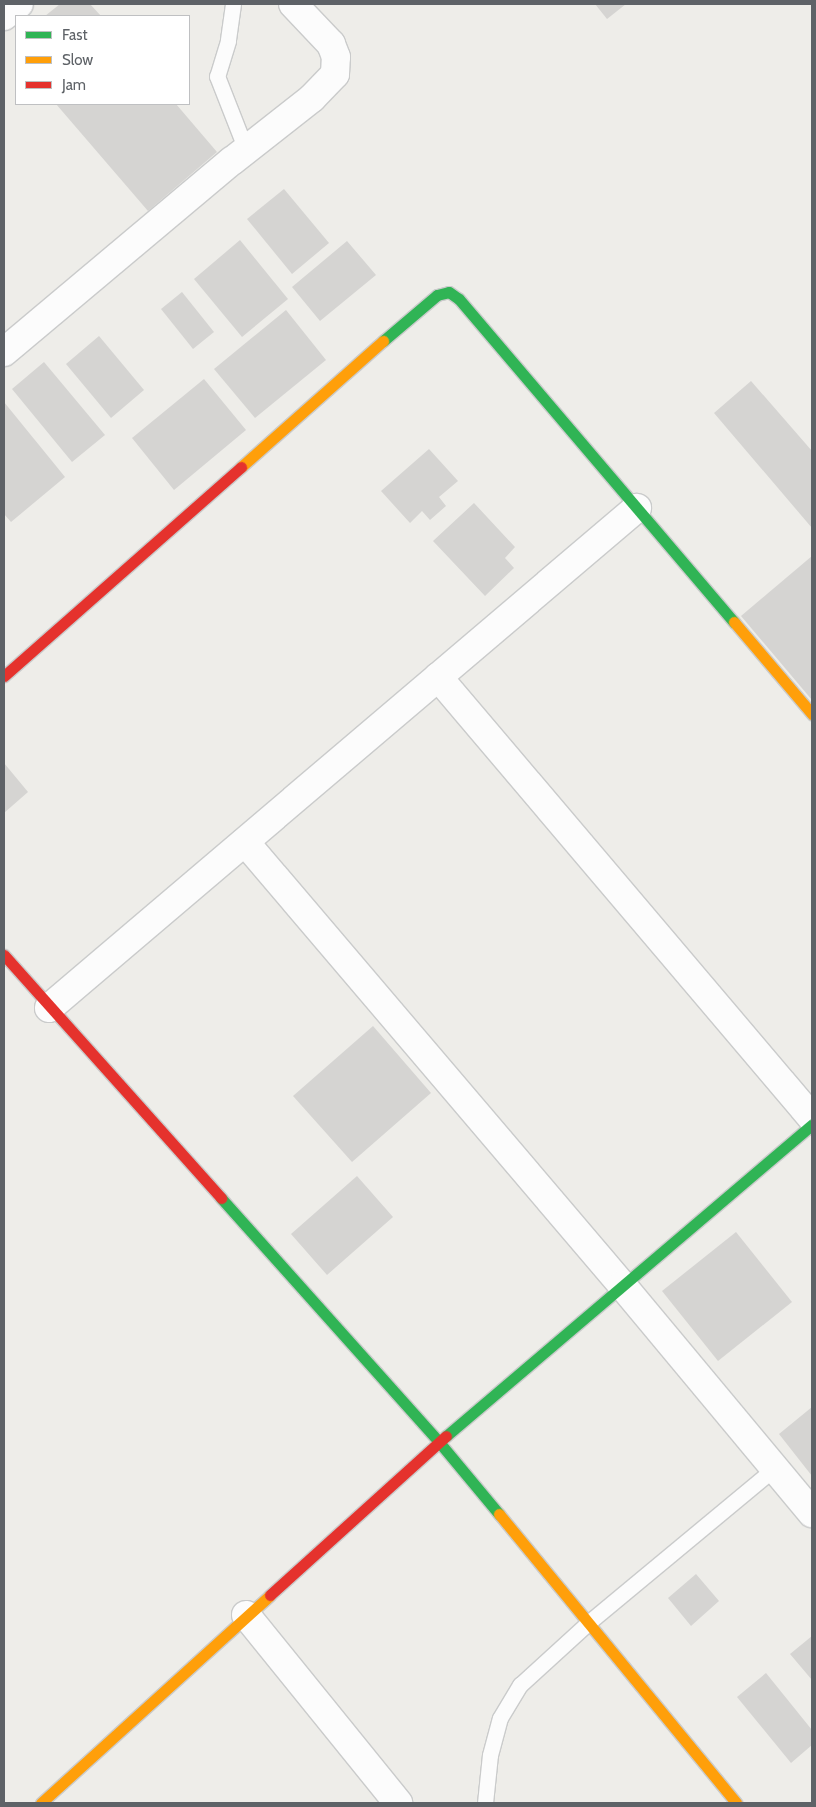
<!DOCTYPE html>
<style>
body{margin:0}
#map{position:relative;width:816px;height:1807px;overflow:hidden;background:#eeede9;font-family:Cabin,sans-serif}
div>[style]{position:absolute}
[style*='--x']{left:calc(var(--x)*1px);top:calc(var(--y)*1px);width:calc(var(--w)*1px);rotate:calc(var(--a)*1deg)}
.building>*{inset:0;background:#d5d4d2}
.roads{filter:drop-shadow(1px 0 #cacbcb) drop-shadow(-1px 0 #cacbcb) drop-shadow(0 1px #cacbcb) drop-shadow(0 -1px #cacbcb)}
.lane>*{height:15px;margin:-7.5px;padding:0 7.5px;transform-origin:7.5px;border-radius:7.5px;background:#fcfcfc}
.street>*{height:28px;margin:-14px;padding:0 14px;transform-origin:14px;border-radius:14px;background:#fcfcfc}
.fast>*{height:11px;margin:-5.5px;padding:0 5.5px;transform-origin:5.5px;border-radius:5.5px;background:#30b455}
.slow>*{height:11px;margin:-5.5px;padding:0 5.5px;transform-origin:5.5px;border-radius:5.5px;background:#ff9f0a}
.jam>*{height:11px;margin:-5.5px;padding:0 5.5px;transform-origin:5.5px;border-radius:5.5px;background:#e5322d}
span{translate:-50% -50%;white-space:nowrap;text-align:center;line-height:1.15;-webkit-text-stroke:4.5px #fff;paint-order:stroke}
.frame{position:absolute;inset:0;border:5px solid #5e6267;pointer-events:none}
.legend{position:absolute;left:15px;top:15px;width:175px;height:90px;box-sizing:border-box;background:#fff;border:1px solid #bfc0c2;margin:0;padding:6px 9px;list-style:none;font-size:15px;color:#5e6267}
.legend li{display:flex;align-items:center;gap:10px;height:25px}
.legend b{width:25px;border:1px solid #bfc0c2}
</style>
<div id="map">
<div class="building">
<div style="clip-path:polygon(60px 4px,90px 4px,101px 16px,45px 16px)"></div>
<div style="clip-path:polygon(595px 4px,626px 4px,607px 19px)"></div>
<div style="clip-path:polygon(56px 104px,176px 104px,217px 152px,148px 211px)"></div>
<div style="clip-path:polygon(284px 189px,329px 243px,292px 274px,247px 219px)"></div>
<div style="clip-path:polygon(240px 240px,288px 299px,242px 337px,194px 279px)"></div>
<div style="clip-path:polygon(347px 241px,376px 275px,320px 321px,292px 287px)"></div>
<div style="clip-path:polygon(182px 292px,214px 332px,193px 349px,161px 309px)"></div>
<div style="clip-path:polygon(286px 310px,326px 360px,255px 418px,214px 369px)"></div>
<div style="clip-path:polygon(99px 336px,144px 390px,111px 418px,66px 364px)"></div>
<div style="clip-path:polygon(44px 362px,105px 435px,72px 462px,12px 389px)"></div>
<div style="clip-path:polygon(204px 379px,246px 430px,174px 490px,132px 438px)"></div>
<div style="clip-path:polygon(751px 381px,812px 451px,812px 528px,714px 413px)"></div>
<div style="clip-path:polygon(4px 402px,65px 477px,11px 522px,4px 514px)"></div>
<div style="clip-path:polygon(429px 449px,458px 481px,439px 497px,446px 506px,430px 520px,422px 511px,410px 523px,381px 491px)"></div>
<div style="clip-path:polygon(474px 503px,515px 547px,505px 558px,514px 568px,485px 596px,433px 541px)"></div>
<div style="clip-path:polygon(812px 556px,812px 700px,741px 616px)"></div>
<div style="clip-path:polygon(4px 763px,28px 792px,4px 813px)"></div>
<div style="clip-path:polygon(373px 1026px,431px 1093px,352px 1162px,293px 1096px)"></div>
<div style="clip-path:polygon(357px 1176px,393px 1217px,327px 1275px,291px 1234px)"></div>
<div style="clip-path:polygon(736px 1232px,792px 1302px,718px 1361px,662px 1291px)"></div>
<div style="clip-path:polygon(812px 1407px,812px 1476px,779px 1434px)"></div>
<div style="clip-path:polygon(696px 1574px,719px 1601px,691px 1626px,668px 1598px)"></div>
<div style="clip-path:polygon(812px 1636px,812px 1680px,790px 1654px)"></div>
<div style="clip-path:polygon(766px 1673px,812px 1730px,812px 1745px,791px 1763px,737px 1697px)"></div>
</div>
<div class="roads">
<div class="lane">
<div style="--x:233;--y:4;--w:37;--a:98"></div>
<div style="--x:228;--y:41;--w:37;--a:107"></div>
<div style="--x:217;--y:76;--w:79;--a:68.6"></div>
<div style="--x:485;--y:1803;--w:48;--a:-84.1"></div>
<div style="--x:490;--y:1755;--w:38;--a:-75"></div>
<div style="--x:500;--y:1718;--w:39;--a:-59"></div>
<div style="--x:520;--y:1685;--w:92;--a:-42.4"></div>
<div style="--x:588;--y:1623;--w:243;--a:-39.7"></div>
</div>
<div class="street">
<div style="--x:4;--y:16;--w:19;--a:-39"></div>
<div style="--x:4;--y:352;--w:297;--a:-40"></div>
<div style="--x:232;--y:161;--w:102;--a:-38.2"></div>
<div style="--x:312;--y:98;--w:33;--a:-46"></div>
<div style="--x:335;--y:74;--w:17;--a:-87"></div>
<div style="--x:336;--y:57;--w:14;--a:-111"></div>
<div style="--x:331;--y:44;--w:55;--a:-133.5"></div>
<div style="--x:438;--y:677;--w:578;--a:49.7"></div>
<div style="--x:245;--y:842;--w:582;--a:49.6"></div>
<div style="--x:622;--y:1285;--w:297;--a:50.2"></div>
<div style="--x:49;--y:1008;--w:772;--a:-40.38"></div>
<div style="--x:246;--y:1615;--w:242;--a:51"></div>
</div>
<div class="fast">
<div style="--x:383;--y:341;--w:71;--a:-40.4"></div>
<div style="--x:437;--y:295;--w:12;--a:-14"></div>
<div style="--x:449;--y:292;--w:12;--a:35"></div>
<div style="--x:459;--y:299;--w:424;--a:49.6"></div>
<div style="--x:221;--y:1198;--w:327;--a:48.2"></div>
<div style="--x:439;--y:1442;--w:94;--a:50.2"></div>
<div style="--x:446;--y:1436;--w:481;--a:-40.4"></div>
</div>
<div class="slow">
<div style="--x:241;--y:467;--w:190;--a:-41.6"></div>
<div style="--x:734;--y:622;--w:121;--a:49.7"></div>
<div style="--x:499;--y:1514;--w:374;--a:50.6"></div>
<div style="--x:41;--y:1803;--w:309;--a:-42.2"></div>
</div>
<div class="jam">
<div style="--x:4;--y:676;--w:316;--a:-41.4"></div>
<div style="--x:4;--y:955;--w:326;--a:48.2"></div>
<div style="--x:270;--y:1595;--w:237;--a:-42.1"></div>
</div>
</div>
<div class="frame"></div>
<ul class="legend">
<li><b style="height:6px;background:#30b455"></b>Fast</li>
<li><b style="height:6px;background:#ff9f0a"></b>Slow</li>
<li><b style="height:6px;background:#e5322d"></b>Jam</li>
</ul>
</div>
